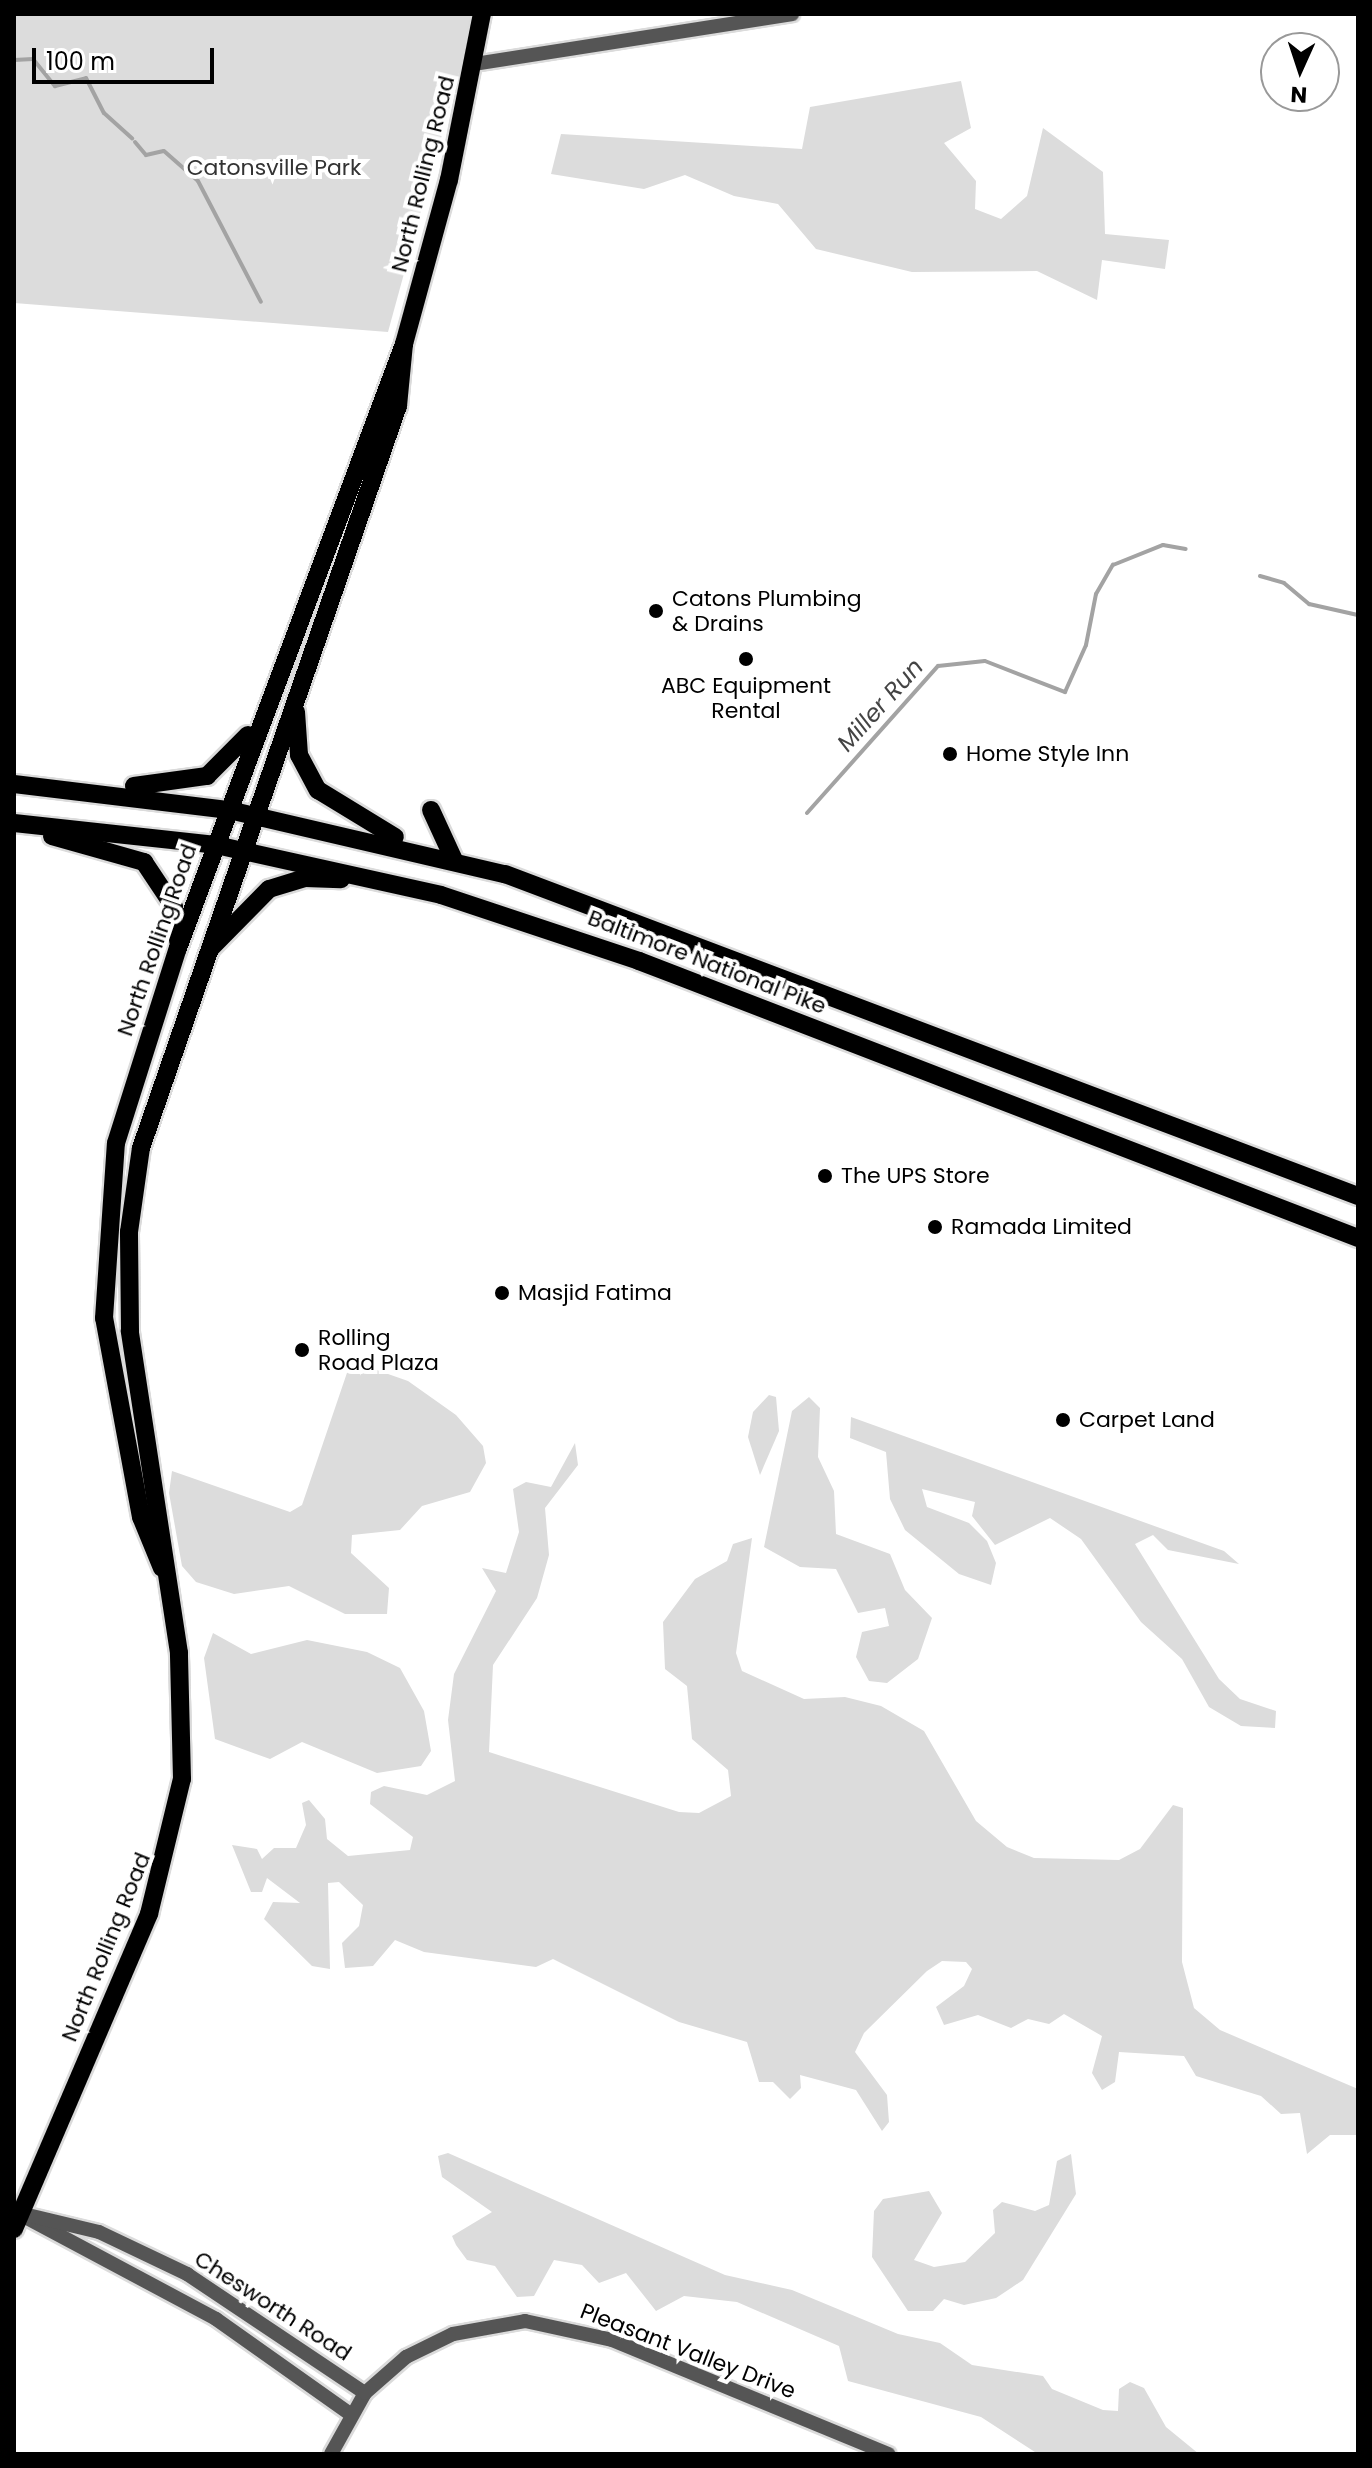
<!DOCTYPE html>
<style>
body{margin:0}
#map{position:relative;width:1372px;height:2468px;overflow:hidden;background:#fff;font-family:Poppins,sans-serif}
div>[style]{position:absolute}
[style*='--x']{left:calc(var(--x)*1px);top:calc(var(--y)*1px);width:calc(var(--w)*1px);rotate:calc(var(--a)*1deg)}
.green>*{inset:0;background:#dcdcdc}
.stream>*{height:4px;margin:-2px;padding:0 2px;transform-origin:2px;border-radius:2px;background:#a3a3a3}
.roads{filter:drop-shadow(2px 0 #dbdbdb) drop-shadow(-2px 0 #dbdbdb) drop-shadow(0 2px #dbdbdb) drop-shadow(0 -2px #dbdbdb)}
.tertiary>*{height:14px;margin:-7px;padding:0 7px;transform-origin:7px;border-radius:7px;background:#555}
.primary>*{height:18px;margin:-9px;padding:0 9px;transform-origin:9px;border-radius:9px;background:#000}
.dots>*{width:22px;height:22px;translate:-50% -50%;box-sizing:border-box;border:4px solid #fff;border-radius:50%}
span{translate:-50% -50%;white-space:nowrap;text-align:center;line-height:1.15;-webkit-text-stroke:8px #fff;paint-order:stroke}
.park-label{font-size:22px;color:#333}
.street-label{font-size:22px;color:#000}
.poi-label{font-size:22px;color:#000}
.left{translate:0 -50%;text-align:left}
.water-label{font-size:24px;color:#444;font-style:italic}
.frame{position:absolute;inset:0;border:16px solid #000;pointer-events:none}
.north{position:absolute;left:1260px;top:32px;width:80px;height:80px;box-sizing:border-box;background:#fff;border:2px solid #999;border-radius:50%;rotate:183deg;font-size:22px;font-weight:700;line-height:32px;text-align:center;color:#000}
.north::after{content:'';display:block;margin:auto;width:28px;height:36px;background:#000;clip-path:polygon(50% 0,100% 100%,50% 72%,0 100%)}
.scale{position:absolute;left:32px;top:48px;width:182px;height:36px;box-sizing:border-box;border:4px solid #000;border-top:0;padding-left:10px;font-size:24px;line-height:28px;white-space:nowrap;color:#000;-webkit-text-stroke:6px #fff;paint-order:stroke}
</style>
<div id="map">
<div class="green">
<div style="clip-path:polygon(14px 14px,475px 14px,388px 332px,14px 303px)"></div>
<div style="clip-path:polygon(961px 81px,971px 128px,944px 143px,976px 181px,975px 209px,1001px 219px,1027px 196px,1043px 128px,1103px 172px,1105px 234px,1169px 240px,1165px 269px,1102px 260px,1097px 300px,1037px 271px,912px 272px,816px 249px,778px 204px,734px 196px,685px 175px,644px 189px,551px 174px,561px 134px,802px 149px,810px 107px)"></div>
<div style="clip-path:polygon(351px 1361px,408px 1381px,456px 1415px,483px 1446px,486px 1463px,470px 1492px,422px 1506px,400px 1530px,352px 1535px,351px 1553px,389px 1588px,387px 1614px,345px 1614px,289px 1586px,234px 1594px,196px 1582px,182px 1566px,169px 1493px,172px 1471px,290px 1512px,302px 1505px)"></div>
<div style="clip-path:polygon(769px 1395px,776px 1397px,779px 1431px,760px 1475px,748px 1437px,753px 1412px)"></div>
<div style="clip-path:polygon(809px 1397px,820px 1408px,818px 1457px,834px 1491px,836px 1534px,890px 1554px,905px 1590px,932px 1618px,918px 1659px,887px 1683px,869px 1681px,856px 1657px,862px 1632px,889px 1626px,885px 1608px,858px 1613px,836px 1569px,800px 1567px,764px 1547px,792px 1411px)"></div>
<div style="clip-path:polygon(851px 1417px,1224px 1551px,1239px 1564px,1168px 1550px,1153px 1535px,1135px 1544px,1219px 1679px,1240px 1699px,1276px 1711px,1275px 1728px,1241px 1726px,1209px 1707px,1182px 1659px,1141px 1622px,1081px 1539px,1050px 1518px,995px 1545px,972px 1516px,975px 1502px,922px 1489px,927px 1507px,969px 1523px,987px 1541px,996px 1563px,991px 1585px,959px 1574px,905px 1530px,890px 1499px,886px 1452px,850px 1438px)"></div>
<div style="clip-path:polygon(575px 1443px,578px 1465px,545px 1508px,549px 1555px,537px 1598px,493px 1665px,489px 1752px,679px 1812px,699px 1813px,731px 1796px,728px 1770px,692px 1739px,687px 1686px,665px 1669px,663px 1622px,695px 1579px,727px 1561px,733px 1544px,752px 1538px,736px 1653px,742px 1671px,804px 1699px,845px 1697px,881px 1706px,924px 1731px,976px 1821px,1007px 1847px,1034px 1858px,1119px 1860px,1140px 1849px,1173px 1805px,1183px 1808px,1182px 1962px,1194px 2008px,1220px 2030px,1358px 2089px,1358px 2135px,1330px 2135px,1307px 2154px,1300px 2113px,1281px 2114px,1261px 2096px,1196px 2076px,1184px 2056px,1119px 2052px,1115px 2082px,1102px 2090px,1092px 2073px,1102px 2036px,1064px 2014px,1049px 2024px,1028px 2019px,1011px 2028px,978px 2015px,944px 2025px,936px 2007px,964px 1986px,972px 1969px,966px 1962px,942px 1961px,927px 1971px,864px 2033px,855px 2052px,887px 2095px,889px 2122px,882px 2131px,856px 2090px,800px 2075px,801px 2088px,790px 2099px,773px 2082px,759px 2082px,747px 2042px,679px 2022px,553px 1959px,536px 1967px,424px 1952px,395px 1940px,373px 1966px,345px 1968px,342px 1943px,359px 1926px,363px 1905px,339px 1882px,328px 1883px,330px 1969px,312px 1966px,264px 1919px,273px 1902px,300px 1903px,267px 1878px,262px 1892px,251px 1892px,232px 1845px,257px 1849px,262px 1859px,274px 1848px,296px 1848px,306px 1825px,302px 1803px,309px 1800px,325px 1819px,327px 1839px,348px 1856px,410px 1850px,413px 1837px,370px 1804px,371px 1792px,384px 1786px,427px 1795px,455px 1781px,448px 1720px,454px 1674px,496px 1591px,482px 1568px,506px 1573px,519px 1532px,513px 1489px,526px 1482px,551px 1487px)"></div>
<div style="clip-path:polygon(213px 1633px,251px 1654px,307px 1640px,367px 1652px,400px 1668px,424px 1711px,431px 1751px,421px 1766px,377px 1773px,302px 1742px,270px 1759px,215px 1739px,204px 1658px)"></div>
<div style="clip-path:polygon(448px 2153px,725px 2275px,792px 2290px,898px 2334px,940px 2343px,972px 2365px,1043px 2376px,1052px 2389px,1103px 2410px,1118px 2411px,1119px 2389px,1130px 2382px,1144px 2388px,1166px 2427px,1199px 2454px,1038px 2454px,981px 2417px,848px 2381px,839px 2346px,737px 2302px,684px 2296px,656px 2311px,626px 2273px,599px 2283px,582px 2265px,554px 2260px,534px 2296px,517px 2297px,495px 2266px,467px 2260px,456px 2245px,452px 2236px,492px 2212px,442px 2177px,438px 2156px)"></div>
<div style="clip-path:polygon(1071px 2154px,1076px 2194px,1023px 2280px,996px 2298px,964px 2305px,944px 2299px,933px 2311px,908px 2311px,872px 2257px,874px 2211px,883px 2199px,929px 2191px,942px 2213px,914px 2260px,934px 2267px,965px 2262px,995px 2233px,993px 2210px,1002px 2202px,1035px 2211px,1049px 2205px,1057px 2161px)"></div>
</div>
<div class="stream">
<div style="--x:14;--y:60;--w:19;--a:-3"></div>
<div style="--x:33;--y:59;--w:35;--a:51"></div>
<div style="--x:55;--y:86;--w:32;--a:-14"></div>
<div style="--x:86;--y:78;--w:39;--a:63"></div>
<div style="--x:104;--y:113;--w:38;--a:42"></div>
<div style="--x:135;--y:142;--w:17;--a:50"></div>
<div style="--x:146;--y:155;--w:18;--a:-13"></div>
<div style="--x:164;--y:151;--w:45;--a:41.4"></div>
<div style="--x:198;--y:181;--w:136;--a:62.5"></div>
<div style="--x:1260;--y:576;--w:25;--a:16"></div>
<div style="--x:1284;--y:583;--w:33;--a:40"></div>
<div style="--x:1309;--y:604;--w:50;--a:12.7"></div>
<div style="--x:807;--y:813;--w:197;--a:-48.3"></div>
<div style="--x:938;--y:666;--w:47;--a:-6.1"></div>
<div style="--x:985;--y:661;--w:86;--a:21.2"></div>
<div style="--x:1065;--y:692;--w:51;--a:-65.9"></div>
<div style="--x:1086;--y:645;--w:52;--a:-78.9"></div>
<div style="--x:1096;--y:594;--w:34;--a:-60"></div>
<div style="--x:1113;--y:565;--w:54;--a:-21.8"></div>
<div style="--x:1163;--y:545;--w:23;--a:10"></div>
</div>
<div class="roads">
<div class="tertiary">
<div style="--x:474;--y:64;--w:322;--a:-8.9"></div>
<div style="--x:14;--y:2211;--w:229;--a:28.1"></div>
<div style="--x:216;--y:2319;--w:164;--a:35.3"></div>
<div style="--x:28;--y:2215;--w:73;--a:13.5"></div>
<div style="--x:99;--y:2232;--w:98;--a:25.5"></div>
<div style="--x:187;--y:2274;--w:214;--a:33.8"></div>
<div style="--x:331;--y:2454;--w:70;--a:-60.9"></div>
<div style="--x:365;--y:2393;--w:55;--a:-41.3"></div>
<div style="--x:406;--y:2357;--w:52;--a:-26.1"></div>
<div style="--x:453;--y:2334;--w:73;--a:-10.2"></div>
<div style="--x:525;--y:2321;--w:89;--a:12.3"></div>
<div style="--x:612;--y:2340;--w:299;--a:22.4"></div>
</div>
<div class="primary">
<div style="--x:296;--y:712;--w:43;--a:86"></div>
<div style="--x:299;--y:755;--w:40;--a:62"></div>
<div style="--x:318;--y:790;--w:90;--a:31.4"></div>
<div style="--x:14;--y:784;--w:217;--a:6.9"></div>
<div style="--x:229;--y:810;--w:283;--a:13.1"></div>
<div style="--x:505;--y:874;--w:912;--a:20.68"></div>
<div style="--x:134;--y:786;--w:74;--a:-7.8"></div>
<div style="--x:207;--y:776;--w:58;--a:-45"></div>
<div style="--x:431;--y:810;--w:55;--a:65.3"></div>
<div style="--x:14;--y:823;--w:203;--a:6.2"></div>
<div style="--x:216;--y:845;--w:230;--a:12.5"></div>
<div style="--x:441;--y:895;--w:209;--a:18.4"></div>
<div style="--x:639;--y:961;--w:771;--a:21.07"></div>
<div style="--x:52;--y:836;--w:96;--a:15.8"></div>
<div style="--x:144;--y:862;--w:54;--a:56.3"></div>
<div style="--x:174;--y:907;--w:35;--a:83"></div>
<div style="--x:210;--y:949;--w:84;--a:-45.5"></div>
<div style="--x:269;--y:889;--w:38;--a:-17"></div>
<div style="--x:305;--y:878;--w:36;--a:2"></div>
<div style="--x:162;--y:1568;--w:55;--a:-112.4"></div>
<div style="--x:141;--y:1517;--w:202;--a:-100.5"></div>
<div style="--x:104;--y:1318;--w:175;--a:-86.1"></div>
<div style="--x:116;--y:1143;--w:205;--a:-72.4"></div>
<div style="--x:178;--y:948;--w:645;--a:-69.49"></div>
<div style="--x:404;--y:344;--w:170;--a:-74.7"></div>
<div style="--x:449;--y:180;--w:169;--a:-78.8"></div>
<div style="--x:14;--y:2229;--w:343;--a:-66.8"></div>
<div style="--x:149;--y:1914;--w:139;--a:-76.3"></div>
<div style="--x:182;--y:1779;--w:126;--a:-91.4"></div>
<div style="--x:179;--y:1653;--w:326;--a:-98.7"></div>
<div style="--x:130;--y:1331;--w:99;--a:-90.6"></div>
<div style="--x:129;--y:1232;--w:85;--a:-81.9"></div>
<div style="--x:141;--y:1148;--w:785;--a:-70.9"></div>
<div style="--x:398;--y:406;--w:62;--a:-84.5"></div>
</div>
</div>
<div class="dots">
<div style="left:656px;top:611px;background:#000"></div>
<div style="left:746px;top:659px;background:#000"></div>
<div style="left:950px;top:754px;background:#000"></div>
<div style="left:825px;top:1176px;background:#000"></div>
<div style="left:935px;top:1227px;background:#000"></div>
<div style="left:502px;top:1293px;background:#000"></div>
<div style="left:302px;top:1350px;background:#000"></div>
<div style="left:1063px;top:1420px;background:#000"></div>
</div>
<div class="park-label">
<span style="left:274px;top:168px">Catonsville Park</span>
</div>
<div class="street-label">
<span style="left:423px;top:174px;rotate:-76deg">North Rolling Road</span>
<span style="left:157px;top:940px;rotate:-71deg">North Rolling Road</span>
<span style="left:707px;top:962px;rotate:21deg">Baltimore National Pike</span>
<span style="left:106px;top:1947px;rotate:-68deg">North Rolling Road</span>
<span style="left:273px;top:2306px;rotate:33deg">Chesworth Road</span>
<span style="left:688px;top:2351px;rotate:21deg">Pleasant Valley Drive</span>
</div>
<div class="poi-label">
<span class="left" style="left:672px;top:611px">Catons Plumbing<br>&amp; Drains</span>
<span style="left:746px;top:698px">ABC Equipment<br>Rental</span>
<span class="left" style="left:966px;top:754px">Home Style Inn</span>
<span class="left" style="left:841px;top:1176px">The UPS Store</span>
<span class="left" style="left:951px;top:1227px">Ramada Limited</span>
<span class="left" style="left:518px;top:1293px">Masjid Fatima</span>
<span class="left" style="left:318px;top:1350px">Rolling<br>Road Plaza</span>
<span class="left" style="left:1079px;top:1420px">Carpet Land</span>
</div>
<div class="water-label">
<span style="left:880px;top:705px;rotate:-48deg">Miller Run</span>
</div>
<div class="frame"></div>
<div class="north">N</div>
<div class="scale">100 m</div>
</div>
